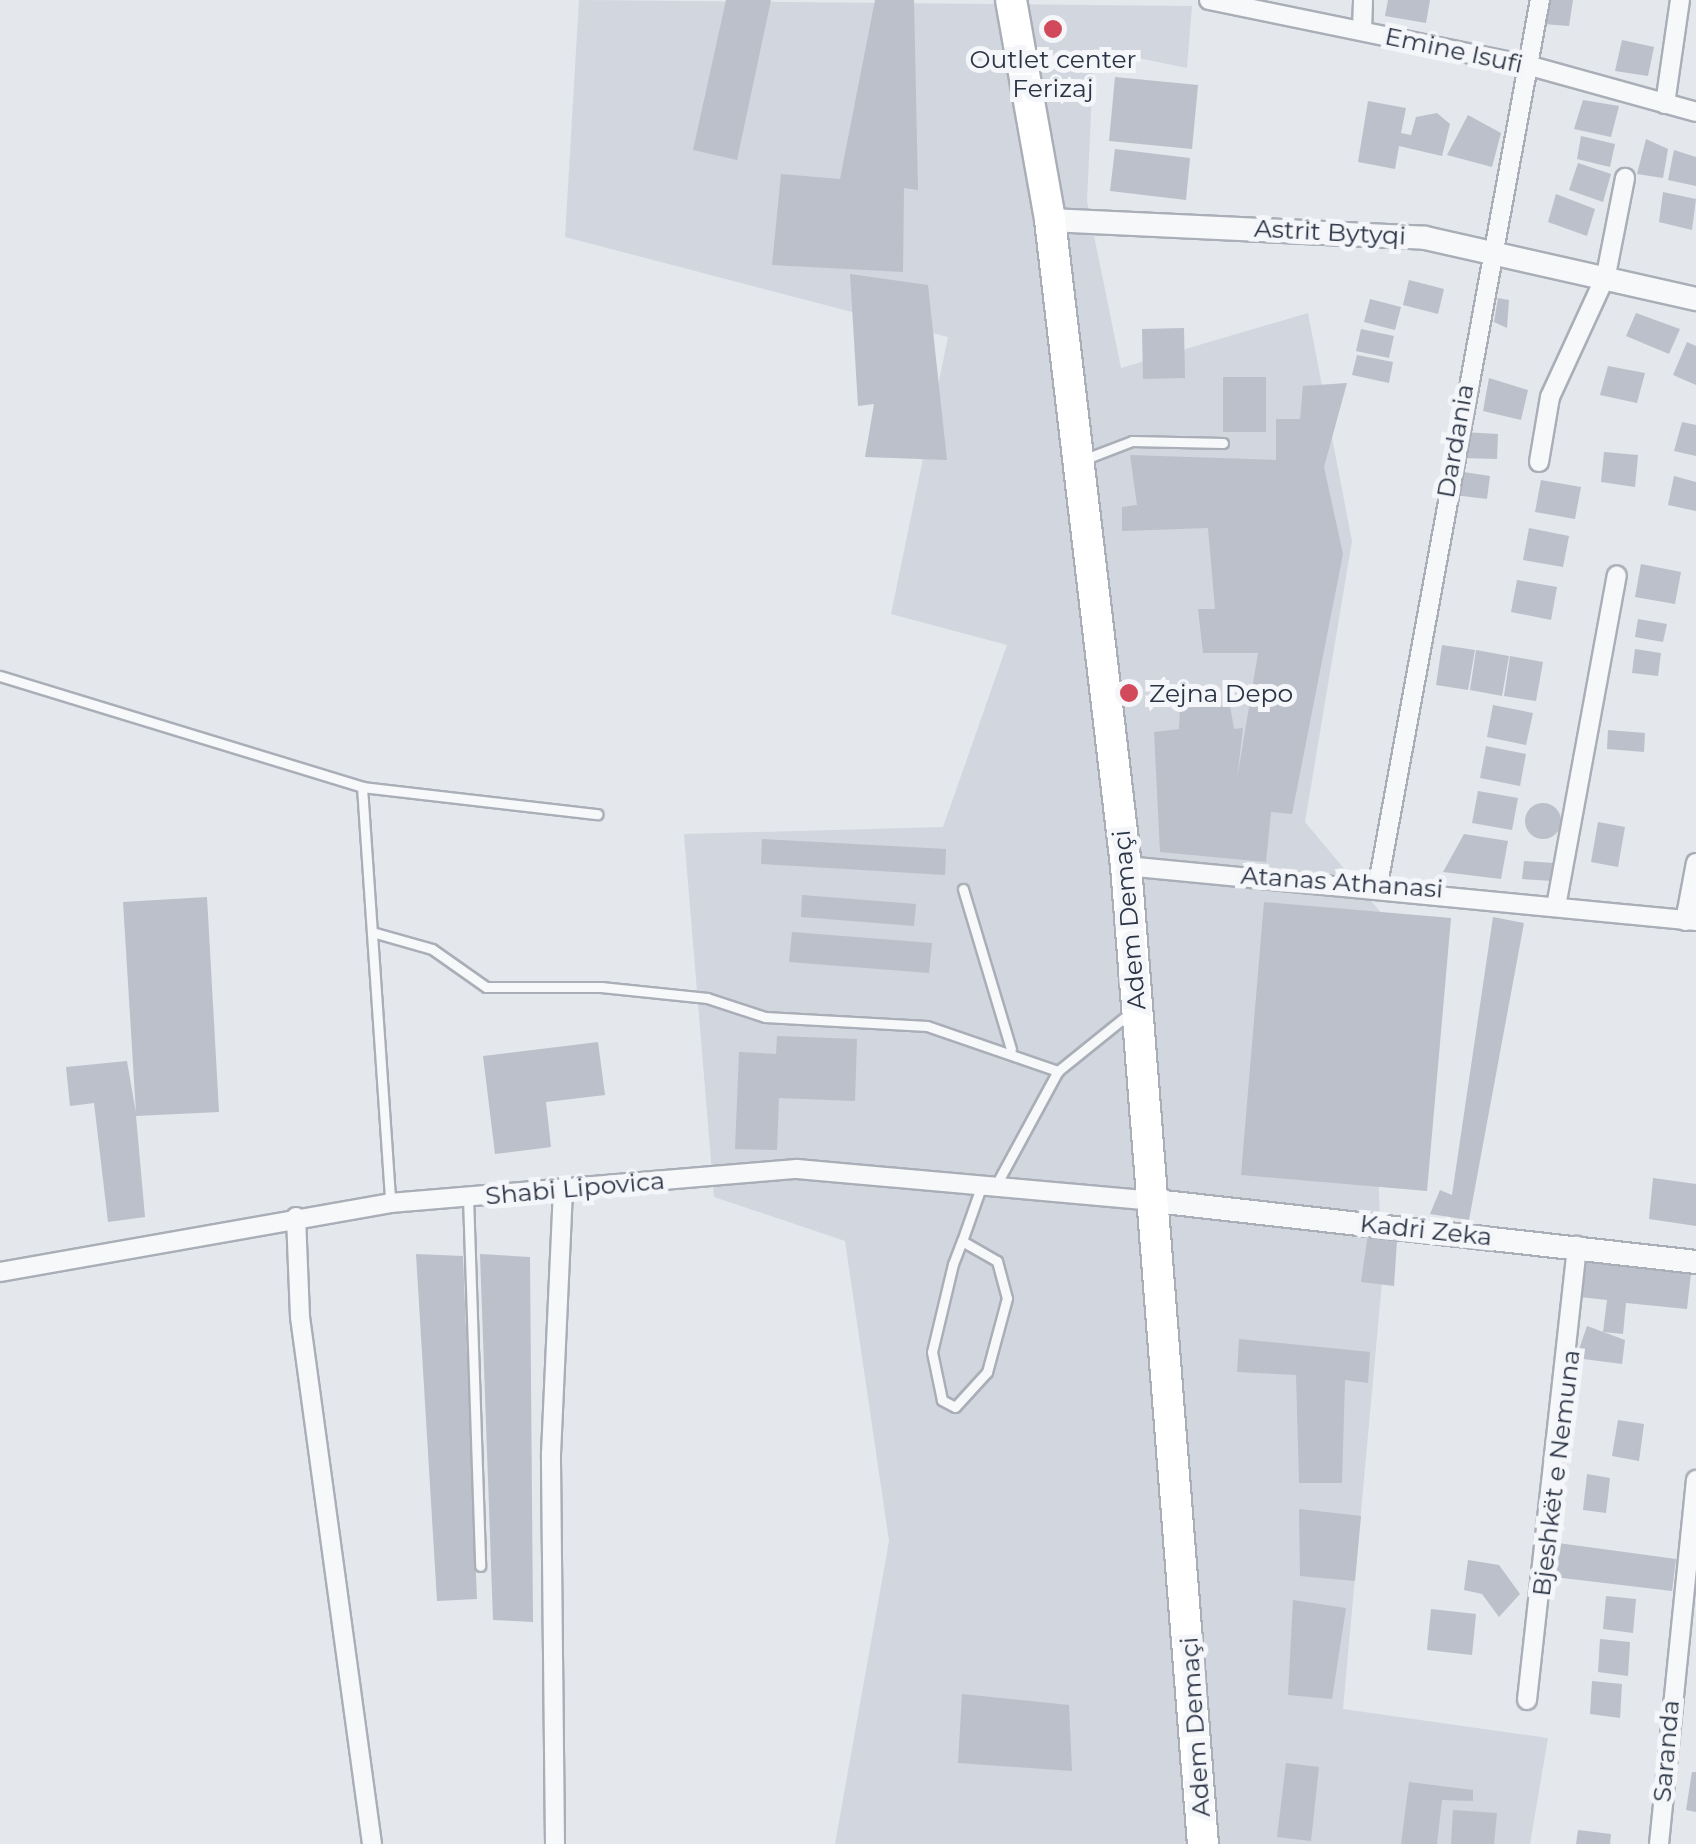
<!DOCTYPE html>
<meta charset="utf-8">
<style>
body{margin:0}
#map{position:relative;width:1696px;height:1844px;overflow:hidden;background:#e4e7ec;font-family:Montserrat,sans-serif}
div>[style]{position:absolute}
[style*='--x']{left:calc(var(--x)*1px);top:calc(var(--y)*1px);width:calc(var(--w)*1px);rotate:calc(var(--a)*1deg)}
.built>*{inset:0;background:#d2d6de}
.building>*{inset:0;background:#bbc0ca}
.round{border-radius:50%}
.roads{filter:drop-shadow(2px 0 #a9aeb7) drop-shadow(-2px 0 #a9aeb7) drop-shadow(0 2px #a9aeb7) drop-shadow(0 -2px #a9aeb7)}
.service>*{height:9px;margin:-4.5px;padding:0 4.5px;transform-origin:4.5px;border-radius:4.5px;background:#f7f8fa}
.minor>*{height:18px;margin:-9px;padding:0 9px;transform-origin:9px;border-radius:9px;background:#f7f8fa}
.tertiary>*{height:22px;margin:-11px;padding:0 11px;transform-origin:11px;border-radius:11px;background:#f7f8fa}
.primary>*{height:30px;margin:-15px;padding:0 15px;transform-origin:15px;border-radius:15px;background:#fff}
.dots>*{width:28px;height:28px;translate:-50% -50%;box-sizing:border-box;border:5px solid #f4f6f9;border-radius:50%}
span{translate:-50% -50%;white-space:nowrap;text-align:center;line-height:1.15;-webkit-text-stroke:10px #f4f6f9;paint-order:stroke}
.street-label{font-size:25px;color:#2b3445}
.poi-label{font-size:25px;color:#2b3445}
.left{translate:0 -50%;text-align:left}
</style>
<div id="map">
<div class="built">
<div style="clip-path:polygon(579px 0,1192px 6px,1187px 68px,1094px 49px,1087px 201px,1121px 368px,1308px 313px,1352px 541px,1305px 822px,1388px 921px,1375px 1073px,1382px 1282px,1343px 1709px,1548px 1738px,1530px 1844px,835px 1844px,889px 1541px,845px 1241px,714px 1197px,684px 834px,943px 827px,1007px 645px,891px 614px,948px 337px,565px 237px)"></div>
</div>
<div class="building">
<div style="clip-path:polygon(726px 0,771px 0,737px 160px,693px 150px)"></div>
<div style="clip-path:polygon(875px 0,914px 0,918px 190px,904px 188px,903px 272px,772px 265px,781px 174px,840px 179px)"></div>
<div style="clip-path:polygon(1388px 0,1430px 0,1426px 23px,1385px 16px)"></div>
<div style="clip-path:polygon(1548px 0,1573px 0,1569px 26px,1543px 24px)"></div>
<div style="clip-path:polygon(1622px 40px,1654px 47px,1648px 76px,1615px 71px)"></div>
<div style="clip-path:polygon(1115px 77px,1198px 85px,1192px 149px,1109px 141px)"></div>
<div style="clip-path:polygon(1583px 100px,1619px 106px,1611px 137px,1574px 129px)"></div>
<div style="clip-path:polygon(1368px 101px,1406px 108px,1401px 133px,1411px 135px,1416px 117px,1437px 113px,1450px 124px,1442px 156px,1399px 146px,1395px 169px,1358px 162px)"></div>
<div style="clip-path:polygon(1468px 115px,1501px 133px,1492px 167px,1447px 155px)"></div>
<div style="clip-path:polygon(1581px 136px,1615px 144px,1610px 167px,1577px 159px)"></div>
<div style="clip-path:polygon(1646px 139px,1668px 149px,1663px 178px,1637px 174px)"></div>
<div style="clip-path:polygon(1115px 149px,1190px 158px,1186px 200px,1110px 191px)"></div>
<div style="clip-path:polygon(1674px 150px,1696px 157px,1696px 186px,1668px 180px)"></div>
<div style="clip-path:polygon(1578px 163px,1611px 174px,1603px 202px,1569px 190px)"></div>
<div style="clip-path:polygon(1663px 192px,1696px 199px,1692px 230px,1659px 222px)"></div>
<div style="clip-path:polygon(1556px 194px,1595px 209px,1587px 236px,1548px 222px)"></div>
<div style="clip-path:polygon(850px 274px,928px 285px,947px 460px,865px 457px,874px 404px,858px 406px)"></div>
<div style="clip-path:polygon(1409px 280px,1444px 289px,1438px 314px,1403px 305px)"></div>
<div style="clip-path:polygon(1498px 298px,1509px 300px,1507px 328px,1494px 322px)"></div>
<div style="clip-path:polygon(1370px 299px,1401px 307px,1395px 330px,1364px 322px)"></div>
<div style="clip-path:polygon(1636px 313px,1680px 329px,1669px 354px,1626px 336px)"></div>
<div style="clip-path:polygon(1184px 328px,1185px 378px,1143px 379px,1142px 329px)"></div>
<div style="clip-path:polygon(1361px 329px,1394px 336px,1389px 358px,1356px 351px)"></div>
<div style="clip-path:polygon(1687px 342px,1696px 346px,1696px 385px,1673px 375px)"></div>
<div style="clip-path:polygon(1357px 355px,1393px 362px,1389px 383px,1352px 375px)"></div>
<div style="clip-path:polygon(1608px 366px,1645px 373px,1637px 403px,1600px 395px)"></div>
<div style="clip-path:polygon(1223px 377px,1266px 377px,1266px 432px,1223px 432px)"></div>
<div style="clip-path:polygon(1489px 378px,1528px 390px,1521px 420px,1483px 411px)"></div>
<div style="clip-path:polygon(1347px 383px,1324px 467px,1343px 554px,1292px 814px,1271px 812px,1266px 862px,1160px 852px,1154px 732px,1179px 729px,1180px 708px,1230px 705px,1234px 729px,1243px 728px,1237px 779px,1258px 653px,1203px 653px,1198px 609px,1215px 609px,1208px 528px,1122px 531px,1122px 507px,1137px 505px,1130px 455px,1276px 460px,1276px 419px,1300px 419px,1303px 386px)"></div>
<div style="clip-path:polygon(1682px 422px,1696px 425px,1696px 456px,1674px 451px)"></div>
<div style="clip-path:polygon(1463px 432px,1498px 434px,1497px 459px,1462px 458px)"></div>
<div style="clip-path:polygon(1604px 452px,1638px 455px,1635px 487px,1601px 482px)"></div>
<div style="clip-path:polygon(1457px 471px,1490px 476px,1487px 499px,1454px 495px)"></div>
<div style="clip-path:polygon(1674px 476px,1696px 482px,1696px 511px,1668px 505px)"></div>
<div style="clip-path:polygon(1541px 480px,1581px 487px,1575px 519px,1535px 512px)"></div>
<div style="clip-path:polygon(1529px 528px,1569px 536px,1563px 567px,1523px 560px)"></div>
<div style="clip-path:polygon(1641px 564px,1681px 572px,1675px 604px,1635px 597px)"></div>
<div style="clip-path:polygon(1517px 580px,1557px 587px,1551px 620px,1511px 612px)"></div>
<div style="clip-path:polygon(1638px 619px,1667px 624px,1663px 642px,1635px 637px)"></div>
<div style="clip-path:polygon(1442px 645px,1475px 650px,1468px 690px,1436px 685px)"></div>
<div style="clip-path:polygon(1635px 649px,1661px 653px,1658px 676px,1632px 673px)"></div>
<div style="clip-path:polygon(1476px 650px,1509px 656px,1502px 696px,1470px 690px)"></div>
<div style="clip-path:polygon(1510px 656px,1543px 662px,1536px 701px,1504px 696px)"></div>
<div style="clip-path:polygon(1493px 705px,1533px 713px,1526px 745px,1487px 737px)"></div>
<div style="clip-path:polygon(1608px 730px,1645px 733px,1644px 752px,1607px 749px)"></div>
<div style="clip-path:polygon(1486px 746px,1526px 754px,1520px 786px,1480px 778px)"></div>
<div style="clip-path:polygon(1478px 791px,1518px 798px,1512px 830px,1472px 823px)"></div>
<div class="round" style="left:1525px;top:803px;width:36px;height:36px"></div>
<div style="clip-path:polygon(1598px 822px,1625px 827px,1618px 867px,1591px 862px)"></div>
<div style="clip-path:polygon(1464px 834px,1508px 841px,1501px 879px,1443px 872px)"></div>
<div style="clip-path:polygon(762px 839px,946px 849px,945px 875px,761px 864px)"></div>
<div style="clip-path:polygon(1524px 861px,1554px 863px,1553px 881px,1522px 879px)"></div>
<div style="clip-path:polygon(802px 895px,916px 904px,914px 926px,801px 917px)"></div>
<div style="clip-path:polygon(207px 897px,219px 1112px,136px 1116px,145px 1217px,108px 1222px,94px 1103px,70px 1106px,66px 1067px,127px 1061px,136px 1113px,123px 902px)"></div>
<div style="clip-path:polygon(1264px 902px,1451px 918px,1427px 1191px,1241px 1175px)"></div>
<div style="clip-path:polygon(1493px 917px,1524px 923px,1469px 1220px,1430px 1214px,1440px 1190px,1452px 1195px)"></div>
<div style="clip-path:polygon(792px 932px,932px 943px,929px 973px,789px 962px)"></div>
<div style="clip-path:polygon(777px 1036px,857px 1039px,855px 1101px,779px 1098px,777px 1150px,735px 1149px,739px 1052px,776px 1054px)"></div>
<div style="clip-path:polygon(598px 1042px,605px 1095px,546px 1102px,551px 1147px,495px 1154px,483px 1056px)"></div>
<div style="clip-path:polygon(1653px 1178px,1696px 1184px,1696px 1226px,1649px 1219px)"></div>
<div style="clip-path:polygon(1368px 1234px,1397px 1240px,1394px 1286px,1361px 1282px)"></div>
<div style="clip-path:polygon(416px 1254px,463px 1256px,477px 1599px,437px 1601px)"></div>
<div style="clip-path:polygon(480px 1254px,530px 1257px,533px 1622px,493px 1620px)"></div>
<div style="clip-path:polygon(1584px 1262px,1691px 1273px,1687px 1309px,1626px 1303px,1623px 1334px,1603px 1332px,1607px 1300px,1580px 1297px)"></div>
<div style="clip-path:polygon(1587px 1326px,1625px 1340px,1622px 1364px,1576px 1358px)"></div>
<div style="clip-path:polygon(1239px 1339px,1370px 1352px,1368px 1383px,1345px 1380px,1342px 1483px,1299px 1483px,1296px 1375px,1237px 1372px)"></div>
<div style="clip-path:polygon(1618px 1420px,1644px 1424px,1639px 1461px,1612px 1456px)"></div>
<div style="clip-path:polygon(1587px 1474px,1610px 1478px,1606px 1513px,1583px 1510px)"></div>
<div style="clip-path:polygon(1299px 1509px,1361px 1516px,1355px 1581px,1300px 1576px)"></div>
<div style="clip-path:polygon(1558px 1543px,1676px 1559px,1672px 1591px,1554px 1577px)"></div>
<div style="clip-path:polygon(1468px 1560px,1499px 1565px,1520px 1594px,1499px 1617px,1482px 1594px,1464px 1590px)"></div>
<div style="clip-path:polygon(1606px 1596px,1636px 1599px,1633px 1633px,1603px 1629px)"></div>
<div style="clip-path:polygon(1293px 1600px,1346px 1608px,1332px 1699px,1288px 1695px)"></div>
<div style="clip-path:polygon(1431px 1609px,1476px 1614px,1472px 1655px,1427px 1650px)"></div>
<div style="clip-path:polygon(1600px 1639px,1630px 1642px,1628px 1676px,1598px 1672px)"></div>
<div style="clip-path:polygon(1592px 1681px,1622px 1684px,1620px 1718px,1590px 1714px)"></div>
<div style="clip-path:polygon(962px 1694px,1069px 1705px,1072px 1771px,958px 1763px)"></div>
<div style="clip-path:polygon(1286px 1763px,1319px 1767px,1311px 1841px,1277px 1837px)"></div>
<div style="clip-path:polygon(1692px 1772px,1696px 1772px,1696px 1812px,1686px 1810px)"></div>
<div style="clip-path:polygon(1409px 1782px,1473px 1790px,1473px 1801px,1442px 1800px,1437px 1844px,1401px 1844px)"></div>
<div style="clip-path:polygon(1453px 1810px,1497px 1813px,1494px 1844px,1451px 1844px)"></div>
<div style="clip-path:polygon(1578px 1830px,1611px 1834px,1610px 1844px,1576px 1844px)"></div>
</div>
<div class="roads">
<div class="service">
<div style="--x:1085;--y:459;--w:50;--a:-21"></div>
<div style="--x:1132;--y:441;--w:91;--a:1.3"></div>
<div style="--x:0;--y:676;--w:379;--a:17"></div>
<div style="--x:362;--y:787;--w:237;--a:6.6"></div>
<div style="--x:362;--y:787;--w:417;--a:86.1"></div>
<div style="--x:963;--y:889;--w:167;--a:73.3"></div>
<div style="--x:372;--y:932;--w:62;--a:15.8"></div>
<div style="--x:432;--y:949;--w:66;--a:35.1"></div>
<div style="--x:486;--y:987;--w:115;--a:0"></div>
<div style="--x:601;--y:987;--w:107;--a:5.9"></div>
<div style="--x:707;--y:998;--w:61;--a:18.1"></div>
<div style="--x:765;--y:1017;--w:162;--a:3.2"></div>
<div style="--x:927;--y:1026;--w:139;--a:19"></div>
<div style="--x:996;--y:1185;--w:130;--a:-61.5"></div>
<div style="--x:1058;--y:1071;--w:94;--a:-38.9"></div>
<div style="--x:468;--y:1197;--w:369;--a:88.1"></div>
<div style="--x:962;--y:1241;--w:40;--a:29.7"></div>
<div style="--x:997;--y:1261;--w:38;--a:75"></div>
<div style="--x:1007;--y:1298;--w:77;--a:105.1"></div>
<div style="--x:987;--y:1372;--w:47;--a:132.4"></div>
<div style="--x:955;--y:1407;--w:15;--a:-152"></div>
<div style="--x:942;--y:1400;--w:49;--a:-101.8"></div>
<div style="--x:932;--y:1352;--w:90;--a:-76.6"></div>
<div style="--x:953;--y:1264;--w:25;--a:-69"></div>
<div style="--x:962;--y:1241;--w:57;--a:-70.6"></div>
</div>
<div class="minor">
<div style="--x:1209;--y:0;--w:325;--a:11.6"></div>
<div style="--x:1527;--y:65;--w:175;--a:15.5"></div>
<div style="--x:1362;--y:30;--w:30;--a:-88"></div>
<div style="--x:1665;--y:104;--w:105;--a:-81.8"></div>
<div style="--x:1539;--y:462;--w:66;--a:-80.4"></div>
<div style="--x:1550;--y:397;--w:134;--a:-65.3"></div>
<div style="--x:1606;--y:275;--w:99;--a:-78.9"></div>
<div style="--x:1126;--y:866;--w:573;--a:5.51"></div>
<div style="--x:1378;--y:884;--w:899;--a:-79.62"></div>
<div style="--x:1557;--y:901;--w:331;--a:-79.6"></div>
<div style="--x:1685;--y:921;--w:59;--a:-79.3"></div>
<div style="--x:296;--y:1217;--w:100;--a:87.7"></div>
<div style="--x:300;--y:1317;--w:532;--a:82.22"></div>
<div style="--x:0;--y:1272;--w:396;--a:-10"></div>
<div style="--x:390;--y:1203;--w:408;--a:-4.8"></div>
<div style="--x:797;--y:1169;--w:359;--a:5.1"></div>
<div style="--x:1527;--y:1700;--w:457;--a:-83.7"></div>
<div style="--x:555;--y:1844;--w:390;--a:-90.6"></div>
<div style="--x:551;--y:1454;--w:265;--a:-87.4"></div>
<div style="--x:1659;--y:1844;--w:366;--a:-84.2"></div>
</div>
<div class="tertiary">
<div style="--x:1050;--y:220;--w:375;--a:2.7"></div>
<div style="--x:1425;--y:238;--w:278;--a:12.7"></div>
<div style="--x:1155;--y:1201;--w:544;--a:6.43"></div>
</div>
<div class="primary">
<div style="--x:1011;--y:0;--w:223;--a:79.9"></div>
<div style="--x:1050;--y:220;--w:650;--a:83.29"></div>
<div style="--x:1126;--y:866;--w:981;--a:85.5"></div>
</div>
</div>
<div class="dots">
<div style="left:1053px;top:29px;background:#d1495b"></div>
<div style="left:1129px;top:693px;background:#d1495b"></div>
</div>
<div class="street-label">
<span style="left:1454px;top:50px;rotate:12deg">Emine Isufi</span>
<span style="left:1330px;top:232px;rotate:3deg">Astrit Bytyqi</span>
<span style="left:1455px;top:441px;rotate:-80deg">Dardania</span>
<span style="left:1342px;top:882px;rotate:4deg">Atanas Athanasi</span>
<span style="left:1129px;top:920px;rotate:-95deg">Adem Demaçi</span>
<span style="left:575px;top:1188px;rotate:-5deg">Shabi Lipovica</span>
<span style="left:1426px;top:1230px;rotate:6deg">Kadri Zeka</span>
<span style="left:1556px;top:1473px;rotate:-83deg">Bjeshkët e Nemuna</span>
<span style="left:1195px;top:1727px;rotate:-94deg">Adem Demaçi</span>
<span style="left:1666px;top:1751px;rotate:-85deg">Saranda</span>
</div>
<div class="poi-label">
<span style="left:1053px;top:74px">Outlet center<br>Ferizaj</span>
<span class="left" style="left:1149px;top:693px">Zejna Depo</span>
</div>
</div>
